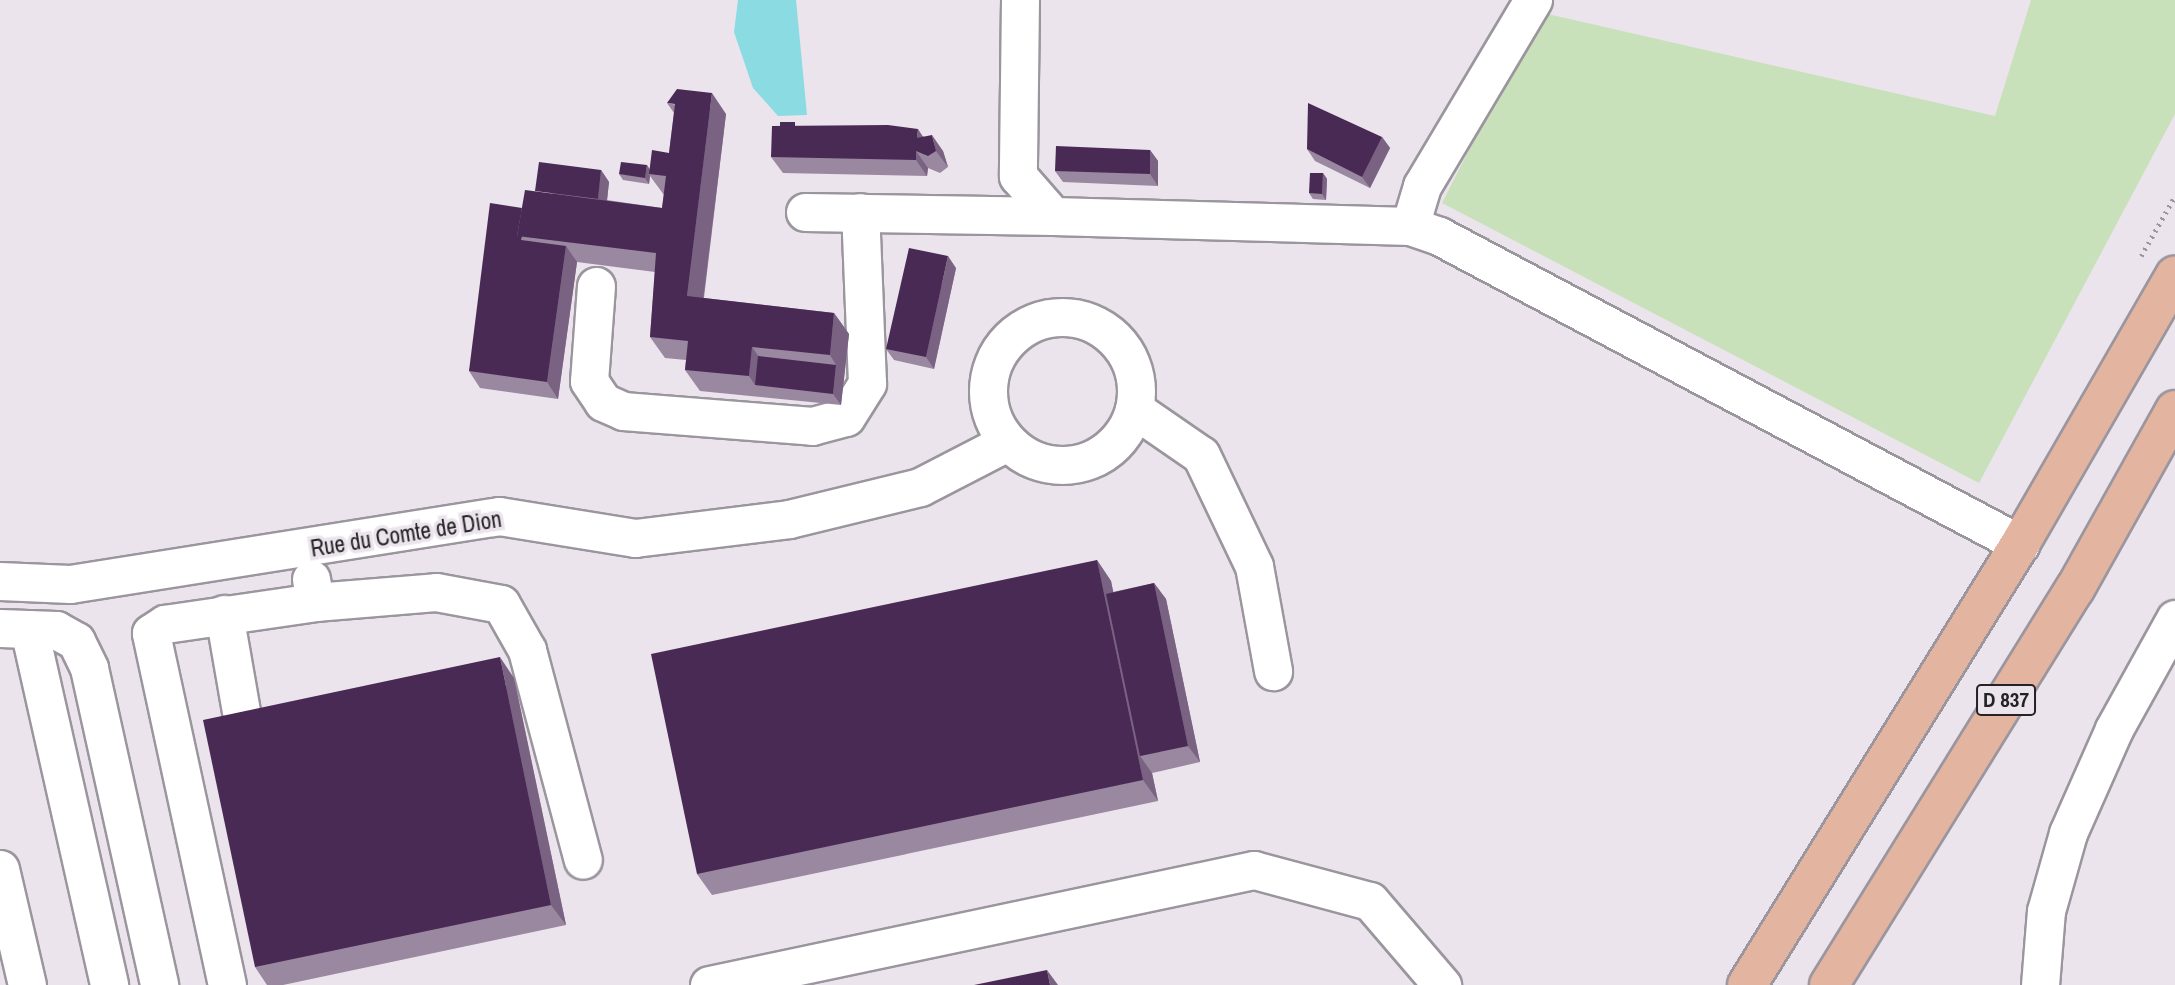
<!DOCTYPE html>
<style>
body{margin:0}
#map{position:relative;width:2175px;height:985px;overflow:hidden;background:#ebe4ed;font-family:"Archivo Narrow",sans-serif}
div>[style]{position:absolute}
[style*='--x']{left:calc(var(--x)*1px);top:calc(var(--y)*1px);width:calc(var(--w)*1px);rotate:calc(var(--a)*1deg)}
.green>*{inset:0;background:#c9e1bb}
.water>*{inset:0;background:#8adbe2}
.path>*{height:4.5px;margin-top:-2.25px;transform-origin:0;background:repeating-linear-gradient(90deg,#9a959b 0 2px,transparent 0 7px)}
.roads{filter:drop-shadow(2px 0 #9b959e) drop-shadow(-2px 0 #9b959e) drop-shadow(0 2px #9b959e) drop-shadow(0 -2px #9b959e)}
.minor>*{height:37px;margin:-18.5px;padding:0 18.5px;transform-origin:18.5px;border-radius:18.5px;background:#fff}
.minor>.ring{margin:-18.5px;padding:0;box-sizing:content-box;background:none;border:37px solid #fff;border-radius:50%}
.major>*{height:38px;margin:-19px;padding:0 19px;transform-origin:19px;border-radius:19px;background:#e3b5a0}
.wall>*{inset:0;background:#9a87a0}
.shaded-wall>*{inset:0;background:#7a6282}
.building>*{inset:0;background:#492a54}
span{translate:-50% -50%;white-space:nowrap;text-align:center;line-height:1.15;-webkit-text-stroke:7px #ebe4ed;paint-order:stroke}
.shield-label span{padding:2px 5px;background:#ebe4ed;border:2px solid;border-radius:5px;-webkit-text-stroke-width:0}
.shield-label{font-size:21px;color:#242225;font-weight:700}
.street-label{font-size:23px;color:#242225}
</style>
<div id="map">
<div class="green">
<div style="clip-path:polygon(2031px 0,2175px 0,2175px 114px,1979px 483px,1442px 203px,1539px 12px,1995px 116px)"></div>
</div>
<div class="water">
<div style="clip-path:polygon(738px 0,796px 0,807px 115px,778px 116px,753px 88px,734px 32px)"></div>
</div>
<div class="path">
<div style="--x:2141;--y:256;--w:69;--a:-60.5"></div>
</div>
<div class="roads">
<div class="minor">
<div style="--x:1020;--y:0;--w:176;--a:90.7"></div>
<div style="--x:1018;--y:176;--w:53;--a:48.8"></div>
<div style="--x:1053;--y:216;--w:357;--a:1.6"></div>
<div style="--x:1410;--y:226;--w:31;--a:19"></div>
<div style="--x:1439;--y:236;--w:658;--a:27.93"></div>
<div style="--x:805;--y:212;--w:248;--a:0.9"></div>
<div style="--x:1410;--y:226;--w:42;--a:-73.3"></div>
<div style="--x:1422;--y:186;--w:217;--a:-59.2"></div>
<div style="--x:596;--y:286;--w:95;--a:94.2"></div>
<div style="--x:589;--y:381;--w:25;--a:56"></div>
<div style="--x:603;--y:402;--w:22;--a:24"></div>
<div style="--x:623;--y:411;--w:190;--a:4.5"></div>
<div style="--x:812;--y:426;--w:35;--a:-15"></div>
<div style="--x:846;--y:417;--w:40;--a:-58"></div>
<div style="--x:867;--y:383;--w:171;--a:-92.3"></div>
<div class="ring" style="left:988px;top:317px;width:111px;height:111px"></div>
<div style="--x:1134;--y:409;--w:81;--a:34.5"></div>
<div style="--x:1201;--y:455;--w:123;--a:64.5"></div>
<div style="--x:1254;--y:566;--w:107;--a:79.7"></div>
<div style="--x:311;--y:579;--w:23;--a:80"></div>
<div style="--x:315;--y:602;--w:121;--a:-4.7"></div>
<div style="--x:436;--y:592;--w:66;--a:10.5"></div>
<div style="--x:501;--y:604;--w:53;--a:60.5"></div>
<div style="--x:527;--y:650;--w:217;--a:75.1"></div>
<div style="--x:0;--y:581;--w:70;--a:2.5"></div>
<div style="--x:70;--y:584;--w:434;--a:-9"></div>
<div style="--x:499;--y:516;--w:138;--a:9.2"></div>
<div style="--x:635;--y:538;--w:155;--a:-7"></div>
<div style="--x:789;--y:519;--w:135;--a:-13.7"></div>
<div style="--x:920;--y:487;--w:98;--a:-27.3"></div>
<div style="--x:224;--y:614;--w:98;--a:80.1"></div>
<div style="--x:0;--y:628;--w:56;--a:2"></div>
<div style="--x:56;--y:630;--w:23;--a:29"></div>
<div style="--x:76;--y:641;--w:30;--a:64"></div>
<div style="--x:89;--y:668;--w:325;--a:77.5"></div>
<div style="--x:29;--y:629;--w:365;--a:77.3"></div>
<div style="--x:0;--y:869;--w:119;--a:76.9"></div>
<div style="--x:227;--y:985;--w:360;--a:-102.2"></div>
<div style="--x:151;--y:633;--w:17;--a:-33"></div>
<div style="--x:165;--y:624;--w:152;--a:-8.3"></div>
<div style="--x:709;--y:985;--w:557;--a:-11.92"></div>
<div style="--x:1254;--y:870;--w:120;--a:15"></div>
<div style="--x:1370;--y:901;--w:111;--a:49.4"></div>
<div style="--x:2040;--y:985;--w:74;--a:-85.4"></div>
<div style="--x:2046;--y:911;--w:81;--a:-74.2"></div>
<div style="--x:2068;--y:833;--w:114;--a:-66.1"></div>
<div style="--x:2114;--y:729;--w:126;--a:-61"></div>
</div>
<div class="major">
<div style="--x:1747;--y:985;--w:519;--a:-58.24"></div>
<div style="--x:2020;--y:544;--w:310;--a:-60"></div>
<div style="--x:1829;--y:985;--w:466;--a:-58.2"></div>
<div style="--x:2075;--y:589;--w:205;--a:-60.8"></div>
</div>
</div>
<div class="wall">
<div style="clip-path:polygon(667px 103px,726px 114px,704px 298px,834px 313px,849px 334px,841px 405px,700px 391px,685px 370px,686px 360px,665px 358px,650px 337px,655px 272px,577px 262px,558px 399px,480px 388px,469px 371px,522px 208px,601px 170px,609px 182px,607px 200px,662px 208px,664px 195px,650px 176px,649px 184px,623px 180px,619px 174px,650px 169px,669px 153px,674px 113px)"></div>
<div style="clip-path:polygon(780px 126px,798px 126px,923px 136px,943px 151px,948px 167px,940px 173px,928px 168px,927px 176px,783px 173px,771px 157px)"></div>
<div style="clip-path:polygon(1382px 137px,1390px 148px,1370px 188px,1315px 161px,1307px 149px)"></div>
<div style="clip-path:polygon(1150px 150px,1158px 161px,1158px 186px,1063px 182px,1055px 171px)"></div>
<div style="clip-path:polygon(1323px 173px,1327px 179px,1326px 200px,1313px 199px,1309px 193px)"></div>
<div style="clip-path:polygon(956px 268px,934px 369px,894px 360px,886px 349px)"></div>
<div style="clip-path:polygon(1097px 560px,1111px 581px,1113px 592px,1154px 583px,1166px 599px,1200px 762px,1152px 773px,1158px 801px,712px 895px,697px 874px)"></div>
<div style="clip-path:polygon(514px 678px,566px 925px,283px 985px,267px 985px,255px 967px)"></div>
</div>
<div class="shaded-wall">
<div style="clip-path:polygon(712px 93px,726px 114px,701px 317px,687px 296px)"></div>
<div style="clip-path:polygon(918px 129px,929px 146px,917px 138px)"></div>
<div style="clip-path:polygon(932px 135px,943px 151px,948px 167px,936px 151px)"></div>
<div style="clip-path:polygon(1382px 137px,1390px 148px,1370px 188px,1362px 177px)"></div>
<div style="clip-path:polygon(1150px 150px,1158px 161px,1158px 186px,1150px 174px)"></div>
<div style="clip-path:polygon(916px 151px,928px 168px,927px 176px,916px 160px)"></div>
<div style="clip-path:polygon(647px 165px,651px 171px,649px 174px,650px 176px,649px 184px,645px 178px)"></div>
<div style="clip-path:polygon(601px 170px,609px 182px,605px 219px,597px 208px)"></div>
<div style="clip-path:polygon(1323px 173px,1327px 179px,1326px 200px,1322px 194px)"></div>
<div style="clip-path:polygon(566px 246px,577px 262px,558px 399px,547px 382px)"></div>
<div style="clip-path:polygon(948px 256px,956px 268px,934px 369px,926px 357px)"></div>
<div style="clip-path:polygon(834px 313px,849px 334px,841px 405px,833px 394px,836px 365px,830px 355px)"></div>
<div style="clip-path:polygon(752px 347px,766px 367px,755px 385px,749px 376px)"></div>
<div style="clip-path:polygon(1097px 560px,1111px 581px,1148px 754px,1140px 756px,1152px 773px,1158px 801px,1143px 780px)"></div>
<div style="clip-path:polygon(1154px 583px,1166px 599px,1200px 762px,1188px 746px)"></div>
<div style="clip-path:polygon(500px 657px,514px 678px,566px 925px,551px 905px)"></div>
<div style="clip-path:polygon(1047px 970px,1058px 985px,1050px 985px)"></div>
</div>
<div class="building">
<div style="clip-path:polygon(677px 89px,712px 93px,687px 296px,834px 313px,830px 355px,752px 347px,749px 376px,685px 370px,688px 341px,650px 337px,656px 253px,517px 236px,525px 190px,662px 208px,666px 176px,649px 174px,652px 150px,669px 153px,675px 104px,667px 103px)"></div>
<div style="clip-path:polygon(1308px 103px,1382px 137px,1362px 177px,1307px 149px)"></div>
<div style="clip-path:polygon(780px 122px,795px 122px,795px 126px,780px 126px)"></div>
<div style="clip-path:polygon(888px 125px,918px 129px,917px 138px,932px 135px,936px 151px,928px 156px,916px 151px,916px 160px,771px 157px,772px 126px)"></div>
<div style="clip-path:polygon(1056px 146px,1150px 150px,1150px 174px,1055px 171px)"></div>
<div style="clip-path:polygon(539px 162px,601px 170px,598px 199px,535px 191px)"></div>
<div style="clip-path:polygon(621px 162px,647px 165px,645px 178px,619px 174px)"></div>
<div style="clip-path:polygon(1310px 173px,1323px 173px,1322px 194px,1309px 193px)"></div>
<div style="clip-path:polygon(490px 203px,522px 208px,517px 236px,522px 236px,521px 240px,566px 246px,547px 382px,469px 371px)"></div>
<div style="clip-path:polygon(909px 248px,948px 256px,926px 357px,886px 349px)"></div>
<div style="clip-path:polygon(758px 356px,836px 365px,833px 394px,755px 385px)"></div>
<div style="clip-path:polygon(1097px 560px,1143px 780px,697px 874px,651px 654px)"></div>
<div style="clip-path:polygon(1154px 583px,1188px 746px,1140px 756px,1106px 594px)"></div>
<div style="clip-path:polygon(500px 657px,551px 905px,255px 967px,203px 720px)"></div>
<div style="clip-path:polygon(1047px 970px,1050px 985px,974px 985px)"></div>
</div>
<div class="shield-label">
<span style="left:2006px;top:700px">D 837</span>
</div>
<div class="street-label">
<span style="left:406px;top:534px;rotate:-9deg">Rue du Comte de Dion</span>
</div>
</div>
